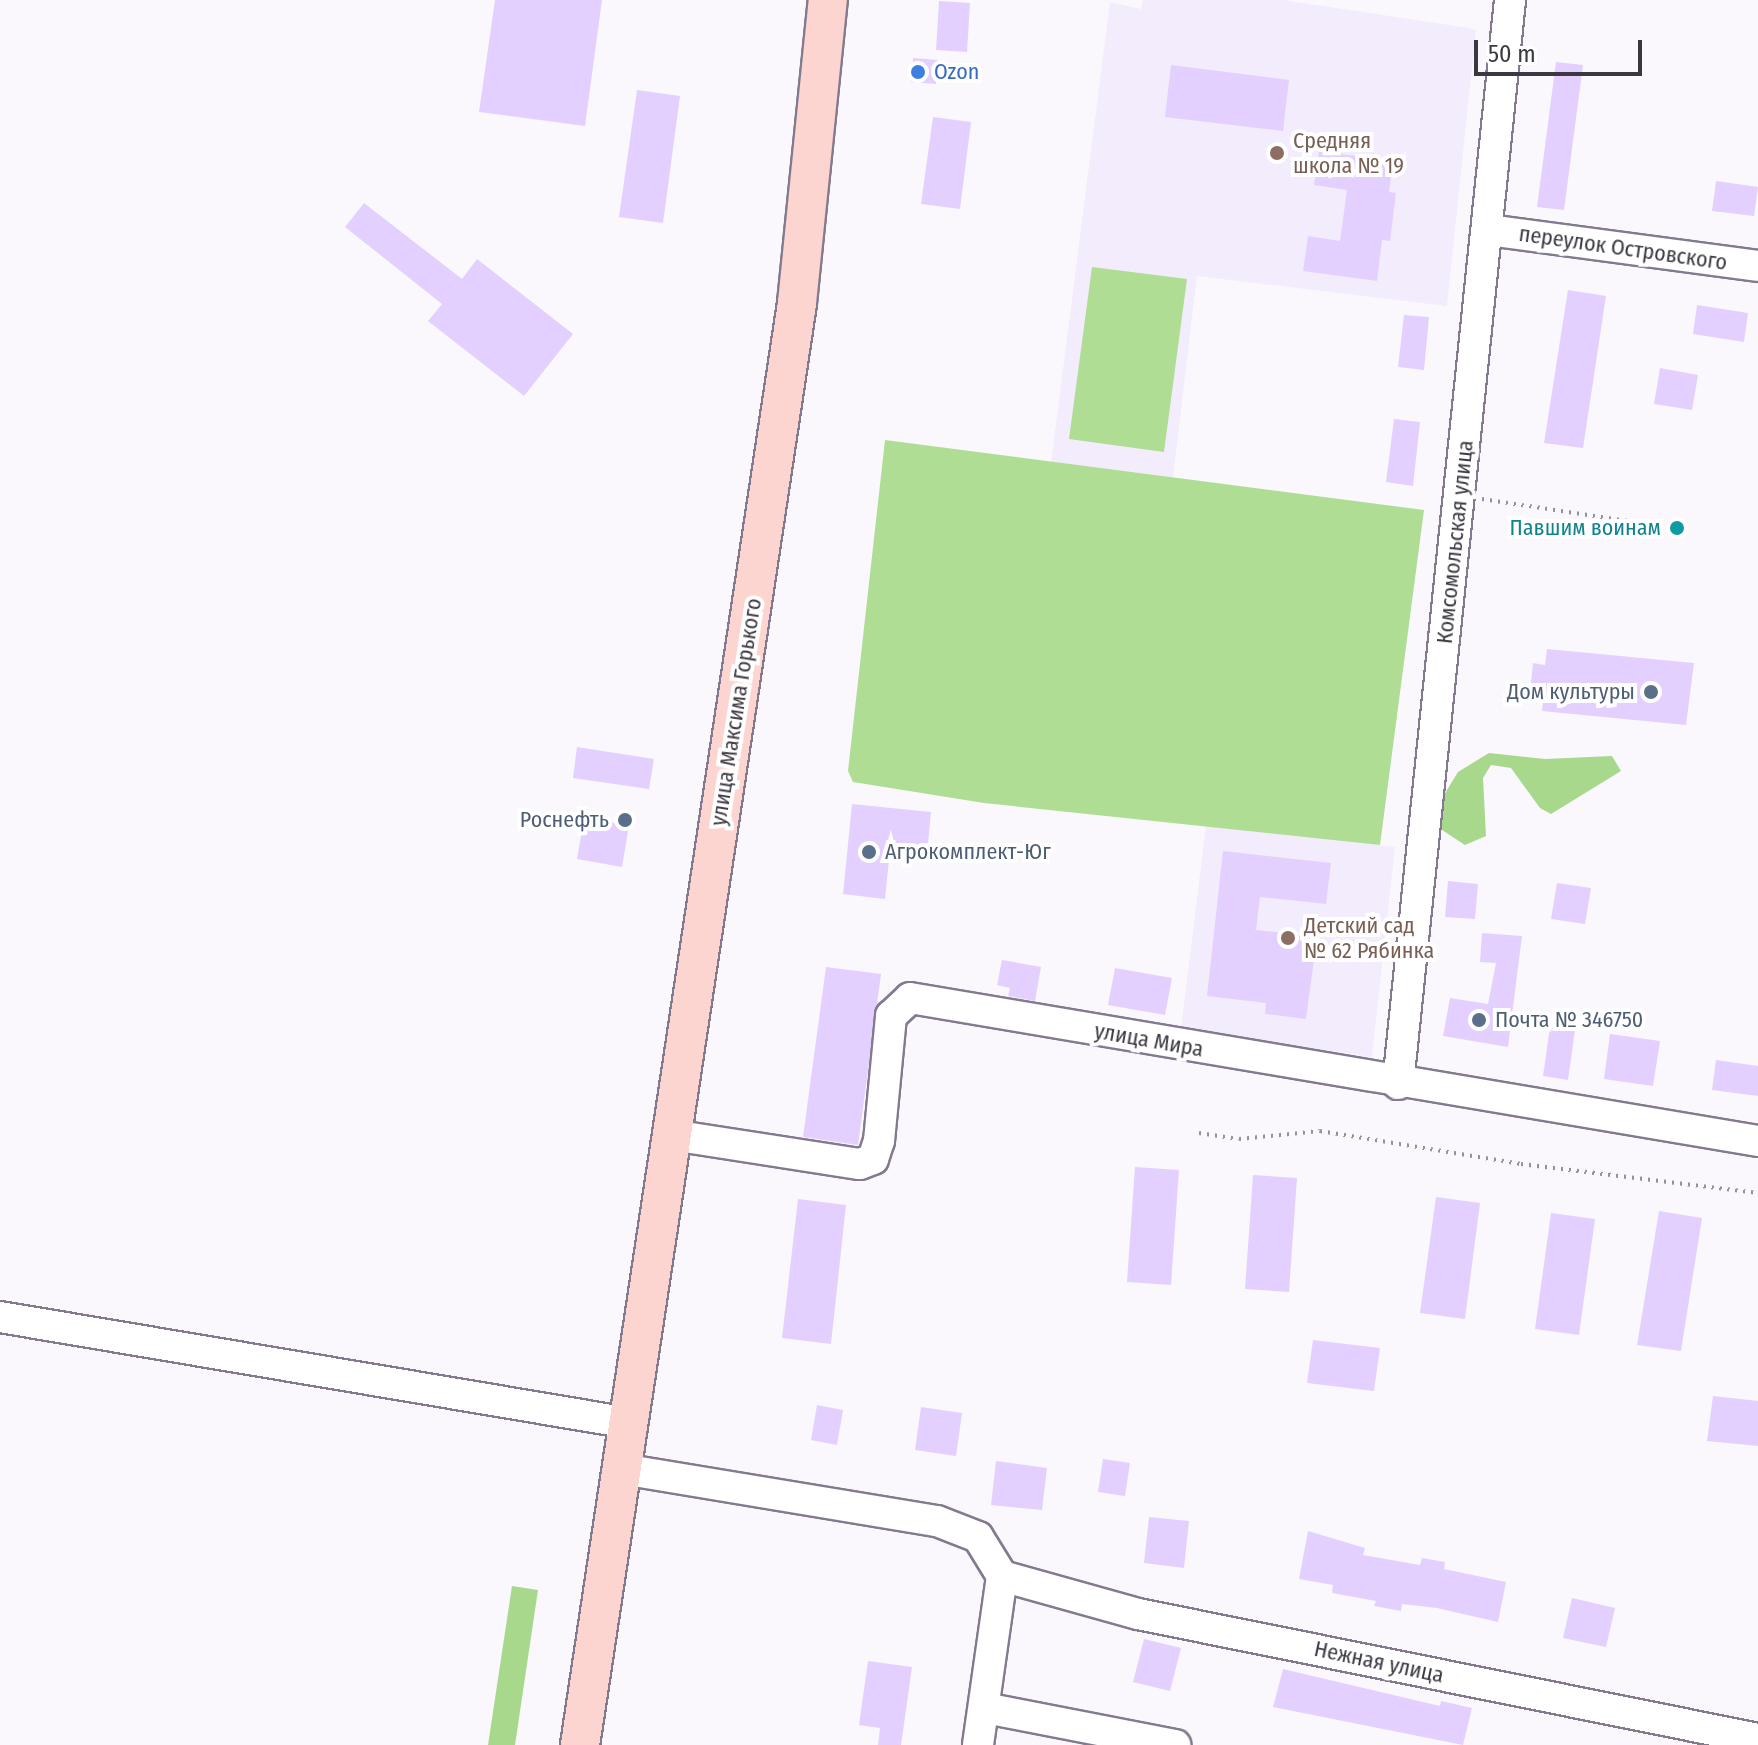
<!DOCTYPE html>
<meta charset="utf-8">
<style>
body{margin:0}
#map{position:relative;width:1758px;height:1745px;overflow:hidden;background:#faf8fd;font-family:"Fira Sans Condensed",sans-serif}
div>[style]{position:absolute}
[style*='--x']{left:calc(var(--x)*1px);top:calc(var(--y)*1px);width:calc(var(--w)*1px);rotate:calc(var(--a)*1deg)}
.education>*{inset:0;background:#f3ecfd}
.green>*{inset:0;background:#afdd94}
.forest>*{inset:0;background:#a8d88c}
.building>*{inset:0;background:#e4d0ff}
.path>*{height:4px;margin-top:-2px;transform-origin:0;background:repeating-linear-gradient(90deg,#949198 0 2px,transparent 0 8px)}
.roads{filter:drop-shadow(2px 0 #837a8f) drop-shadow(-2px 0 #837a8f) drop-shadow(0 2px #837a8f) drop-shadow(0 -2px #837a8f)}
.minor>*{height:30px;margin:-15px;padding:0 15px;transform-origin:15px;border-radius:15px;background:#fff}
.major>*{height:38px;margin:-19px;padding:0 19px;transform-origin:19px;border-radius:19px;background:#fdd5d0}
.dots>*{width:22px;height:22px;translate:-50% -50%;box-sizing:border-box;border:4px solid #fff;border-radius:50%}
span{translate:-50% -50%;white-space:nowrap;text-align:center;line-height:1.15;-webkit-text-stroke:8px #fff;paint-order:stroke}
.shop-label{font-size:22px;color:#366cbe}
.left{translate:0 -50%;text-align:left}
.education-label{font-size:22px;color:#785e54}
.street-label{font-size:22px;color:#3c3841}
.culture-label{font-size:22px;color:#0d838f}
.right{translate:-100% -50%;text-align:right}
.service-label{font-size:22px;color:#4e5e75}
.scale{position:absolute;left:1474px;top:40px;width:168px;height:36px;box-sizing:border-box;border:4px solid #3c3841;border-top:0;padding-left:10px;font-size:24px;line-height:28px;white-space:nowrap;color:#3c3841;-webkit-text-stroke:6px #fff;paint-order:stroke}
</style>
<div id="map">
<div class="education">
<div style="clip-path:polygon(1143px 0,1283px 0,1476px 29px,1447px 306px,1197px 276px,1173px 477px,1051px 463px,1110px 2px,1141px 9px)"></div>
<div style="clip-path:polygon(1206px 825px,1395px 847px,1372px 1057px,1181px 1028px)"></div>
</div>
<div class="green">
<div style="clip-path:polygon(1092px 267px,1187px 279px,1164px 452px,1069px 439px)"></div>
<div style="clip-path:polygon(885px 440px,1424px 510px,1380px 845px,984px 803px,853px 782px,848px 771px)"></div>
</div>
<div class="forest">
<div style="clip-path:polygon(1489px 753px,1545px 759px,1612px 756px,1621px 771px,1551px 814px,1540px 808px,1511px 768px,1491px 765px,1483px 778px,1486px 836px,1465px 845px,1442px 830px,1439px 803px,1458px 772px)"></div>
<div style="clip-path:polygon(512px 1586px,538px 1590px,515px 1745px,488px 1745px)"></div>
</div>
<div class="building">
<div style="clip-path:polygon(495px 0,602px 0,585px 126px,479px 112px)"></div>
<div style="clip-path:polygon(939px 1px,970px 3px,967px 52px,936px 50px)"></div>
<div style="clip-path:polygon(913px 58px,938px 60px,936px 84px,911px 82px)"></div>
<div style="clip-path:polygon(1556px 62px,1583px 65px,1564px 210px,1537px 207px)"></div>
<div style="clip-path:polygon(1171px 65px,1289px 80px,1283px 131px,1165px 117px)"></div>
<div style="clip-path:polygon(637px 90px,680px 96px,663px 223px,619px 217px)"></div>
<div style="clip-path:polygon(933px 117px,971px 122px,960px 209px,921px 204px)"></div>
<div style="clip-path:polygon(1319px 151px,1393px 161px,1389px 192px,1396px 193px,1390px 241px,1382px 240px,1377px 281px,1303px 271px,1308px 236px,1340px 241px,1347px 190px,1314px 185px)"></div>
<div style="clip-path:polygon(1716px 181px,1758px 187px,1754px 216px,1712px 211px)"></div>
<div style="clip-path:polygon(364px 203px,462px 279px,477px 259px,573px 334px,524px 396px,428px 321px,442px 304px,345px 227px)"></div>
<div style="clip-path:polygon(1568px 290px,1606px 296px,1583px 448px,1544px 443px)"></div>
<div style="clip-path:polygon(1697px 305px,1748px 313px,1744px 342px,1693px 334px)"></div>
<div style="clip-path:polygon(1404px 315px,1429px 317px,1424px 370px,1398px 367px)"></div>
<div style="clip-path:polygon(1660px 368px,1698px 375px,1692px 410px,1654px 404px)"></div>
<div style="clip-path:polygon(1394px 419px,1420px 422px,1413px 486px,1386px 482px)"></div>
<div style="clip-path:polygon(1547px 649px,1694px 663px,1686px 725px,1542px 711px,1543px 702px,1529px 700px,1533px 663px,1545px 665px)"></div>
<div style="clip-path:polygon(577px 747px,654px 759px,649px 789px,573px 778px)"></div>
<div style="clip-path:polygon(852px 804px,931px 812px,927px 854px,890px 850px,885px 899px,843px 894px)"></div>
<div style="clip-path:polygon(584px 818px,629px 825px,622px 867px,577px 859px)"></div>
<div style="clip-path:polygon(1223px 851px,1331px 863px,1326px 904px,1260px 897px,1256px 930px,1317px 937px,1306px 1019px,1265px 1014px,1266px 1003px,1207px 996px)"></div>
<div style="clip-path:polygon(1448px 881px,1478px 884px,1475px 919px,1445px 917px)"></div>
<div style="clip-path:polygon(1557px 883px,1591px 888px,1585px 924px,1551px 919px)"></div>
<div style="clip-path:polygon(1482px 933px,1522px 936px,1508px 1047px,1443px 1036px,1450px 998px,1488px 1004px,1496px 963px,1480px 962px)"></div>
<div style="clip-path:polygon(1002px 960px,1041px 967px,1035px 1001px,1008px 996px,1010px 988px,997px 985px)"></div>
<div style="clip-path:polygon(826px 967px,881px 974px,858px 1145px,803px 1137px)"></div>
<div style="clip-path:polygon(1115px 968px,1172px 978px,1165px 1015px,1108px 1005px)"></div>
<div style="clip-path:polygon(1550px 1027px,1575px 1030px,1568px 1080px,1543px 1076px)"></div>
<div style="clip-path:polygon(1610px 1034px,1660px 1041px,1653px 1086px,1604px 1079px)"></div>
<div style="clip-path:polygon(1716px 1060px,1758px 1066px,1758px 1096px,1712px 1090px)"></div>
<div style="clip-path:polygon(1135px 1167px,1179px 1170px,1171px 1285px,1127px 1282px)"></div>
<div style="clip-path:polygon(1253px 1175px,1297px 1178px,1289px 1292px,1245px 1289px)"></div>
<div style="clip-path:polygon(1436px 1197px,1480px 1203px,1465px 1319px,1420px 1313px)"></div>
<div style="clip-path:polygon(798px 1199px,846px 1205px,831px 1344px,782px 1338px)"></div>
<div style="clip-path:polygon(1659px 1211px,1702px 1218px,1681px 1351px,1637px 1345px)"></div>
<div style="clip-path:polygon(1551px 1213px,1595px 1219px,1579px 1335px,1535px 1329px)"></div>
<div style="clip-path:polygon(1313px 1340px,1380px 1348px,1374px 1391px,1307px 1383px)"></div>
<div style="clip-path:polygon(1713px 1396px,1758px 1401px,1758px 1446px,1707px 1441px)"></div>
<div style="clip-path:polygon(817px 1405px,843px 1410px,837px 1445px,811px 1440px)"></div>
<div style="clip-path:polygon(921px 1407px,962px 1413px,956px 1456px,915px 1450px)"></div>
<div style="clip-path:polygon(1103px 1459px,1130px 1463px,1125px 1496px,1098px 1492px)"></div>
<div style="clip-path:polygon(996px 1461px,1047px 1468px,1042px 1510px,991px 1505px)"></div>
<div style="clip-path:polygon(1149px 1517px,1189px 1521px,1184px 1568px,1144px 1563px)"></div>
<div style="clip-path:polygon(1308px 1531px,1365px 1548px,1363px 1555px,1420px 1565px,1422px 1558px,1445px 1562px,1444px 1569px,1506px 1582px,1498px 1622px,1437px 1608px,1402px 1604px,1401px 1611px,1374px 1606px,1376px 1601px,1332px 1593px,1333px 1585px,1299px 1579px)"></div>
<div style="clip-path:polygon(1572px 1598px,1615px 1608px,1606px 1647px,1563px 1638px)"></div>
<div style="clip-path:polygon(1144px 1639px,1181px 1648px,1170px 1691px,1133px 1682px)"></div>
<div style="clip-path:polygon(868px 1661px,912px 1667px,901px 1745px,878px 1745px,880px 1728px,859px 1725px)"></div>
<div style="clip-path:polygon(1283px 1669px,1440px 1706px,1441px 1701px,1472px 1708px,1463px 1745px,1273px 1707px)"></div>
</div>
<div class="path">
<div style="--x:1482;--y:499;--w:181;--a:8.6"></div>
<div style="--x:1199;--y:1133;--w:40;--a:8.5"></div>
<div style="--x:1239;--y:1139;--w:81;--a:-5.6"></div>
<div style="--x:1320;--y:1131;--w:204;--a:9.3"></div>
<div style="--x:1521;--y:1164;--w:239;--a:7"></div>
</div>
<div class="roads">
<div class="minor">
<div style="--x:1489;--y:230;--w:271;--a:7.6"></div>
<div style="--x:1398;--y:1084;--w:1090;--a:-84.1"></div>
<div style="--x:672;--y:1135;--w:190;--a:8.8"></div>
<div style="--x:860;--y:1164;--w:14;--a:-21"></div>
<div style="--x:873;--y:1159;--w:19;--a:-72"></div>
<div style="--x:879;--y:1141;--w:126;--a:-84.5"></div>
<div style="--x:891;--y:1016;--w:26;--a:-43"></div>
<div style="--x:910;--y:998;--w:860;--a:9.57"></div>
<div style="--x:0;--y:1317;--w:638;--a:9.57"></div>
<div style="--x:622;--y:1469;--w:319;--a:9.4"></div>
<div style="--x:937;--y:1521;--w:44;--a:21.3"></div>
<div style="--x:978;--y:1537;--w:46;--a:58.4"></div>
<div style="--x:1002;--y:1576;--w:171;--a:98.1"></div>
<div style="--x:1002;--y:1576;--w:141;--a:15.6"></div>
<div style="--x:1138;--y:1614;--w:632;--a:11.4"></div>
<div style="--x:985;--y:1708;--w:194;--a:11"></div>
</div>
<div class="major">
<div style="--x:580;--y:1745;--w:1458;--a:-81.44"></div>
<div style="--x:797;--y:303;--w:305;--a:-84.2"></div>
</div>
</div>
<div class="dots">
<div style="left:918px;top:72px;background:#3f7fe0"></div>
<div style="left:1277px;top:153px;background:#8d6e63"></div>
<div style="left:1677px;top:528px;background:#0f9aa8"></div>
<div style="left:1651px;top:692px;background:#5c6f8a"></div>
<div style="left:625px;top:820px;background:#5c6f8a"></div>
<div style="left:869px;top:852px;background:#5c6f8a"></div>
<div style="left:1288px;top:938px;background:#8d6e63"></div>
<div style="left:1479px;top:1020px;background:#5c6f8a"></div>
</div>
<div class="shop-label">
<span class="left" style="left:934px;top:72px">Ozon</span>
</div>
<div class="education-label">
<span class="left" style="left:1293px;top:153px">Средняя<br>школа № 19</span>
<span class="left" style="left:1304px;top:938px">Детский сад<br>№ 62 Рябинка</span>
</div>
<div class="street-label">
<span style="left:1623px;top:248px;rotate:8deg">переулок Островского</span>
<span style="left:1455px;top:542px;rotate:-84deg">Комсомольская улица</span>
<span style="left:736px;top:712px;rotate:-81deg">улица Максима Горького</span>
<span style="left:1149px;top:1040px;rotate:10deg">улица Мира</span>
<span style="left:1379px;top:1662px;rotate:12deg">Нежная улица</span>
</div>
<div class="culture-label">
<span class="right" style="left:1661px;top:528px">Павшим воинам</span>
</div>
<div class="service-label">
<span class="right" style="left:1635px;top:692px">Дом культуры</span>
<span class="right" style="left:609px;top:820px">Роснефть</span>
<span class="left" style="left:885px;top:852px">Агрокомплект-Юг</span>
<span class="left" style="left:1495px;top:1020px">Почта № 346750</span>
</div>
<div class="scale">50 m</div>
</div>
